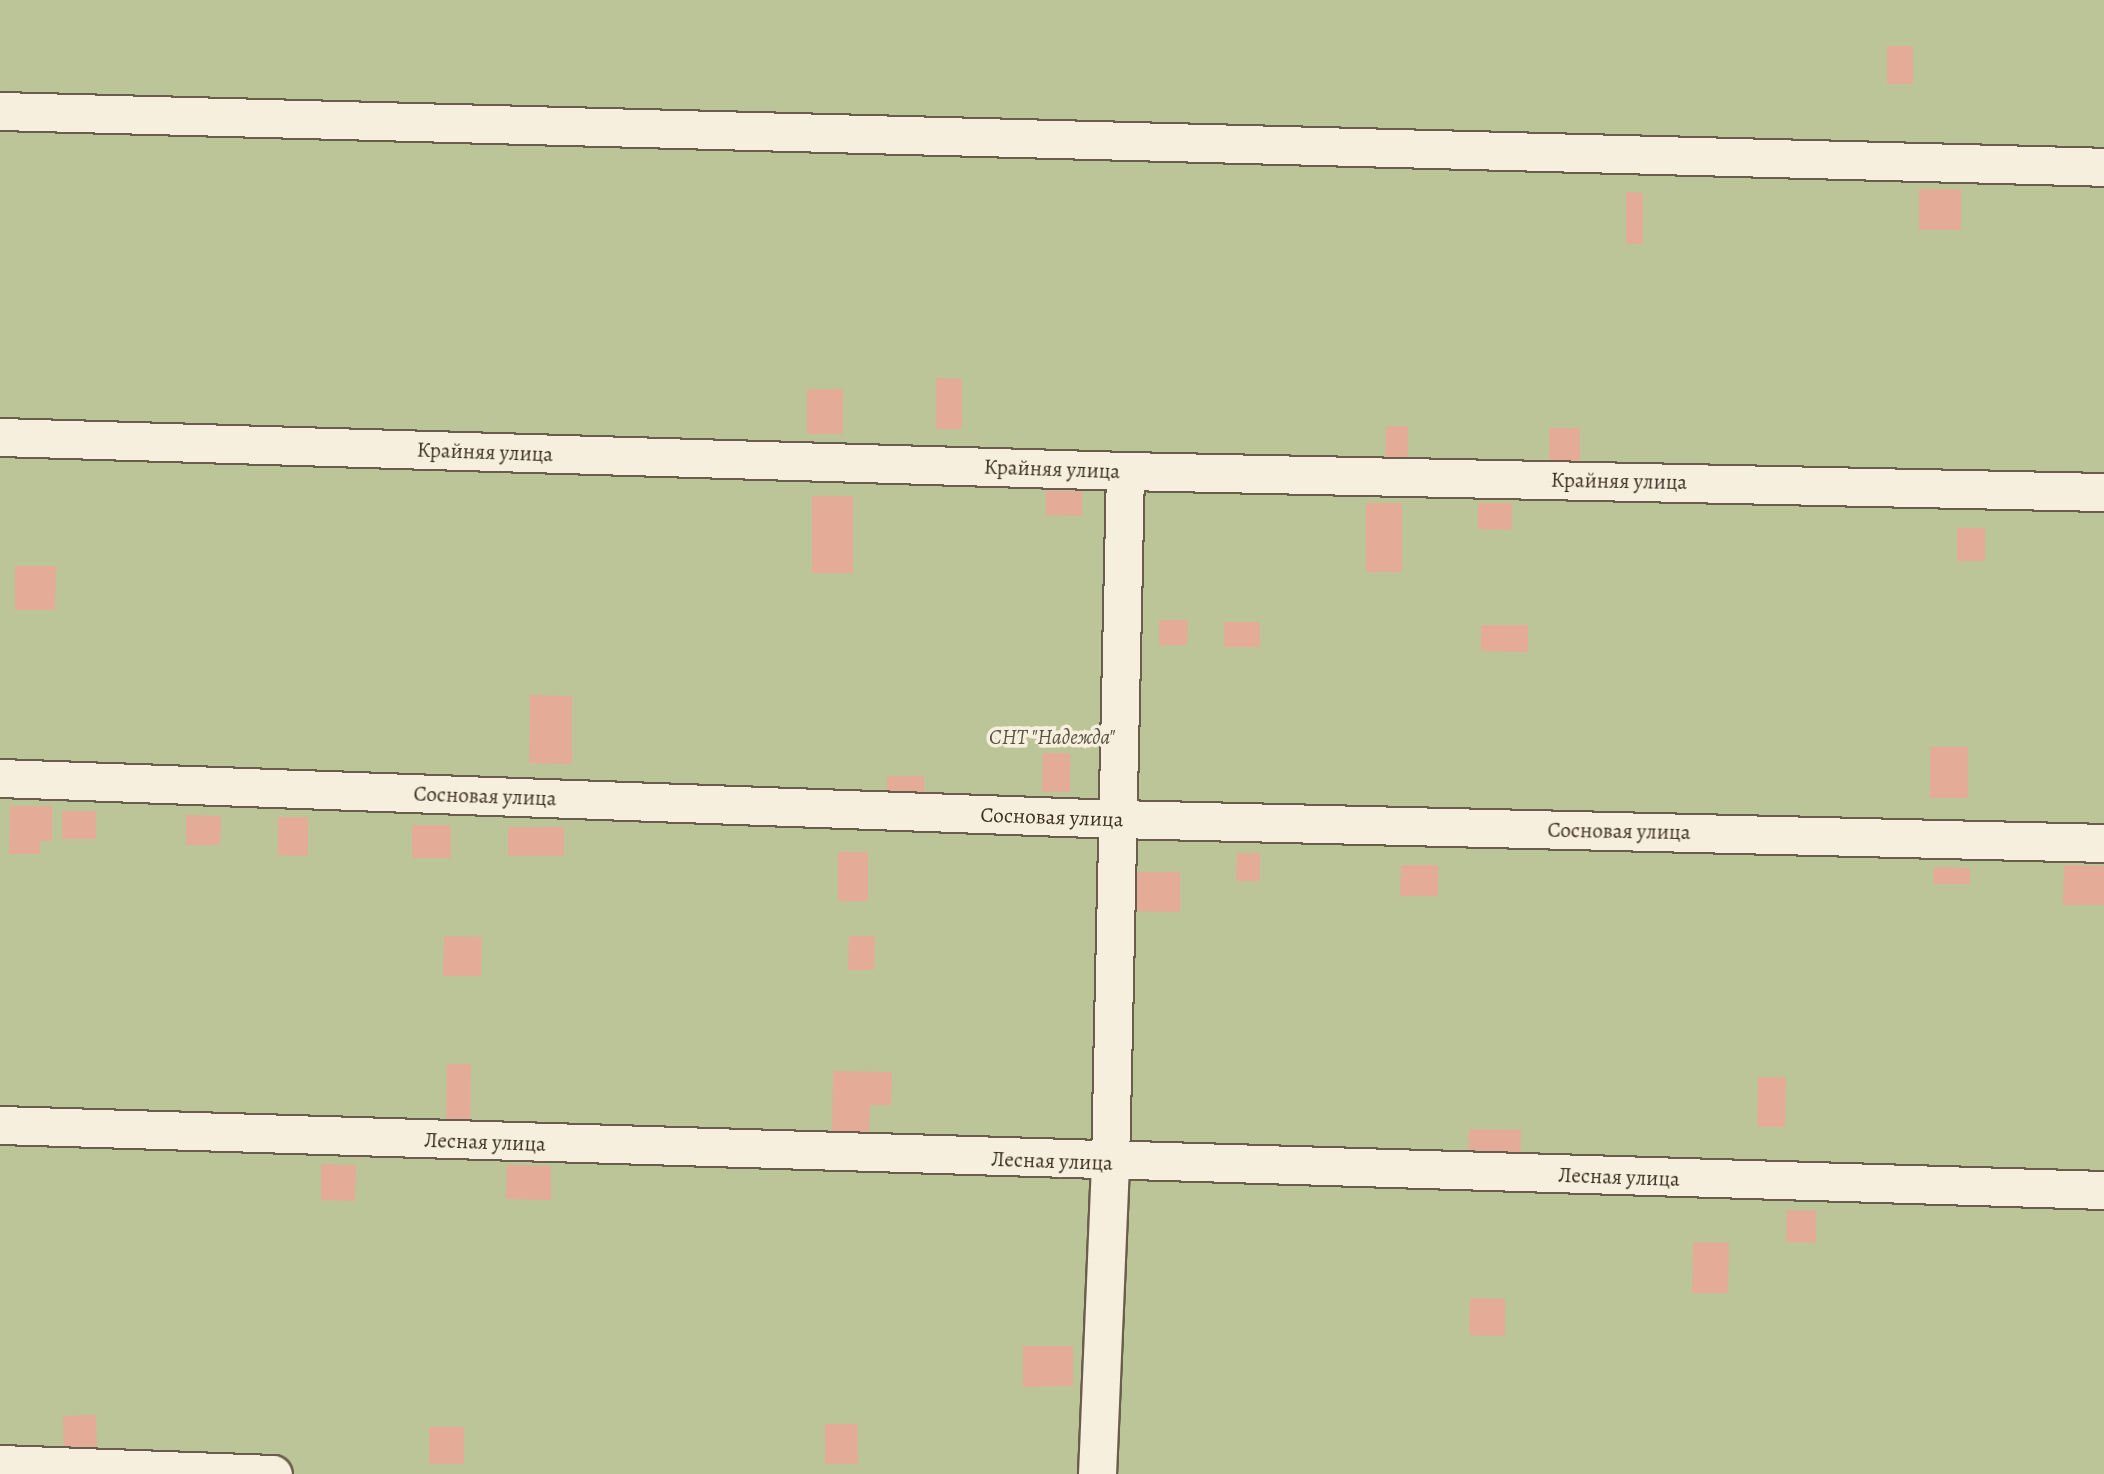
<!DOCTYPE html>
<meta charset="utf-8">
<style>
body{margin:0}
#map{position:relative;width:2104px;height:1474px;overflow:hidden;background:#f3e7cb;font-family:Alegreya,serif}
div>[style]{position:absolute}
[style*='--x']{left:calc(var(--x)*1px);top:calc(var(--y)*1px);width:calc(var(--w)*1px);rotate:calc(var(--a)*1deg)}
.green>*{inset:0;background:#bbc597}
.building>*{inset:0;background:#e4ab97}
.roads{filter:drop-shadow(2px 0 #6a5d4e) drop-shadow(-2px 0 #6a5d4e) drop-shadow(0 2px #6a5d4e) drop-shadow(0 -2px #6a5d4e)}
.minor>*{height:37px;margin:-18.5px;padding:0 18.5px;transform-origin:18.5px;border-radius:18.5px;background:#f7efdd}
span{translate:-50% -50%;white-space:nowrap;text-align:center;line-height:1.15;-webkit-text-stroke:7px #f7efdd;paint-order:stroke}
.street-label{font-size:21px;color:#3c2f24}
.park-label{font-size:21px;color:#5c5441;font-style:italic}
</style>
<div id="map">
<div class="green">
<div style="clip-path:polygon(0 0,2104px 0,2104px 1474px,0 1474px)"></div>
</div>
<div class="building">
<div style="clip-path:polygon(1887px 46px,1913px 46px,1913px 84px,1887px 84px)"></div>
<div style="clip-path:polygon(1919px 189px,1961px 189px,1961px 230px,1919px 230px)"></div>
<div style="clip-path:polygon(1626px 192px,1643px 193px,1643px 244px,1626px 244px)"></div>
<div style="clip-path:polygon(936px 378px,962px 379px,962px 429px,936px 429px)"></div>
<div style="clip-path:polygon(807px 389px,843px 389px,843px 434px,807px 434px)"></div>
<div style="clip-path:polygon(1386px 426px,1408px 426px,1408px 464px,1385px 464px)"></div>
<div style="clip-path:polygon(1549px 428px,1580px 428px,1580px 472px,1549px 472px)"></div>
<div style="clip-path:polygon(1046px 491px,1082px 491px,1082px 516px,1046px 515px)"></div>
<div style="clip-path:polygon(812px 496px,853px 496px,853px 573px,812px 573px)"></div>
<div style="clip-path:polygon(1366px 503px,1402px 503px,1402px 572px,1366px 572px)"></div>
<div style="clip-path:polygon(1478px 503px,1512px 503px,1512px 530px,1478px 529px)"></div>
<div style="clip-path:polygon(1957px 528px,1985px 528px,1985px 561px,1957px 561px)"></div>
<div style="clip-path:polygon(15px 566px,56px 566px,55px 610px,15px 610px)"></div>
<div style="clip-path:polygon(1159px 620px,1188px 620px,1187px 645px,1159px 645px)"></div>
<div style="clip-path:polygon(1224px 622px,1260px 622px,1260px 647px,1224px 647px)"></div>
<div style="clip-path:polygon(1481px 625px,1528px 625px,1528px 652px,1481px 651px)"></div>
<div style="clip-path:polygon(530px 695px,572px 696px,572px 764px,529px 763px)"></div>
<div style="clip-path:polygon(1930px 747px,1968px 747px,1968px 798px,1930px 798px)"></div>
<div style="clip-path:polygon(1043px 753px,1070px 753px,1070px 792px,1042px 792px)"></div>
<div style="clip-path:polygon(887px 776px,924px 776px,924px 799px,887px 799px)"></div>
<div style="clip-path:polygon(10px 806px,52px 806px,52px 841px,40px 841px,40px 854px,9px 854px)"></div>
<div style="clip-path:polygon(62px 811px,96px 811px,96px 839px,62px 839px)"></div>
<div style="clip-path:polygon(186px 815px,221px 816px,220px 845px,186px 845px)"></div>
<div style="clip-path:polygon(278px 817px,308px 817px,308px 856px,278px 855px)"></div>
<div style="clip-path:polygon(412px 825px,451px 825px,451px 858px,412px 858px)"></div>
<div style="clip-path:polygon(508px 827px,564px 827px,564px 856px,508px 856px)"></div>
<div style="clip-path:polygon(838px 852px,868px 852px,868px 901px,838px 901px)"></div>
<div style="clip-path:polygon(1237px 853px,1260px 853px,1260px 881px,1236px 881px)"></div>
<div style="clip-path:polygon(1401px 865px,1438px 865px,1438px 896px,1400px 896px)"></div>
<div style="clip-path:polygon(2064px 865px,2104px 866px,2104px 905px,2063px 905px)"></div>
<div style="clip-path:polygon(1934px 867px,1970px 868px,1970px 884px,1933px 884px)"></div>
<div style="clip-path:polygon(1128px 872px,1180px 872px,1180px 912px,1128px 911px)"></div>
<div style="clip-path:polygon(444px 936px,482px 937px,481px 976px,443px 976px)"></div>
<div style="clip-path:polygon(849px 936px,875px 936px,874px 970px,848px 970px)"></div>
<div style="clip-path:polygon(447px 1064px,471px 1064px,470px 1126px,446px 1126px)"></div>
<div style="clip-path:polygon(833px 1071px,892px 1072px,891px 1105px,870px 1105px,869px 1134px,832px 1134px)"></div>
<div style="clip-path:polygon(1758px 1077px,1786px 1077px,1785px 1127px,1757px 1127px)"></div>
<div style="clip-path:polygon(1469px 1129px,1521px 1130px,1520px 1161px,1468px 1160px)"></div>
<div style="clip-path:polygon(321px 1164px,356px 1165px,355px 1201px,321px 1200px)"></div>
<div style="clip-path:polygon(507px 1165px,551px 1166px,551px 1200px,506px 1199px)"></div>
<div style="clip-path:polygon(1787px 1210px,1816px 1211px,1816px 1243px,1786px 1242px)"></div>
<div style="clip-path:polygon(1693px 1242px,1729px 1243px,1728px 1293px,1692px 1293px)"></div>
<div style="clip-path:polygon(1470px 1298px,1505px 1299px,1505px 1336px,1469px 1335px)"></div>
<div style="clip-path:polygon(1023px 1346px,1073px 1346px,1073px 1386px,1023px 1387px)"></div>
<div style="clip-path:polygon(96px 1415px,97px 1457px,64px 1457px,63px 1416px)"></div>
<div style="clip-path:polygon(825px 1424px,857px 1424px,858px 1464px,825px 1464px)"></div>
<div style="clip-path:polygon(429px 1427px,464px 1427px,464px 1464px,429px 1464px)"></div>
</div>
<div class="roads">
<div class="minor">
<div style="--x:0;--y:111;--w:2105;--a:1.52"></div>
<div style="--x:0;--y:437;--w:1126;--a:1.73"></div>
<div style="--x:1125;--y:471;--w:979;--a:1.23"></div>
<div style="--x:0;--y:778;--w:1118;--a:2.1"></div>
<div style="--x:1117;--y:819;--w:987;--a:1.39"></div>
<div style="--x:0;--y:1125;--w:2105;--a:1.77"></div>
<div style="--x:0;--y:1464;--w:273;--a:2.1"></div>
<div style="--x:1097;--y:1474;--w:310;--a:-87.6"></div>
<div style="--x:1110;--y:1164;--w:693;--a:-88.76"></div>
</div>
</div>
<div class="street-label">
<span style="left:485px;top:452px;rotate:2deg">Крайняя улица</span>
<span style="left:1052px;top:469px;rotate:2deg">Крайняя улица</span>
<span style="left:1619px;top:481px;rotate:1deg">Крайняя улица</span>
<span style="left:485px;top:796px;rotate:2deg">Сосновая улица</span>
<span style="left:1052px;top:817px;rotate:2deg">Сосновая улица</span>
<span style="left:1619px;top:831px;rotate:1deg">Сосновая улица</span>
<span style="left:485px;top:1142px;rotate:2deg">Лесная улица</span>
<span style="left:1052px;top:1161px;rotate:2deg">Лесная улица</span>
<span style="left:1619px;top:1177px;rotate:2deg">Лесная улица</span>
</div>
<div class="park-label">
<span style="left:1052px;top:737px">СНТ "Надежда"</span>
</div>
</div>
